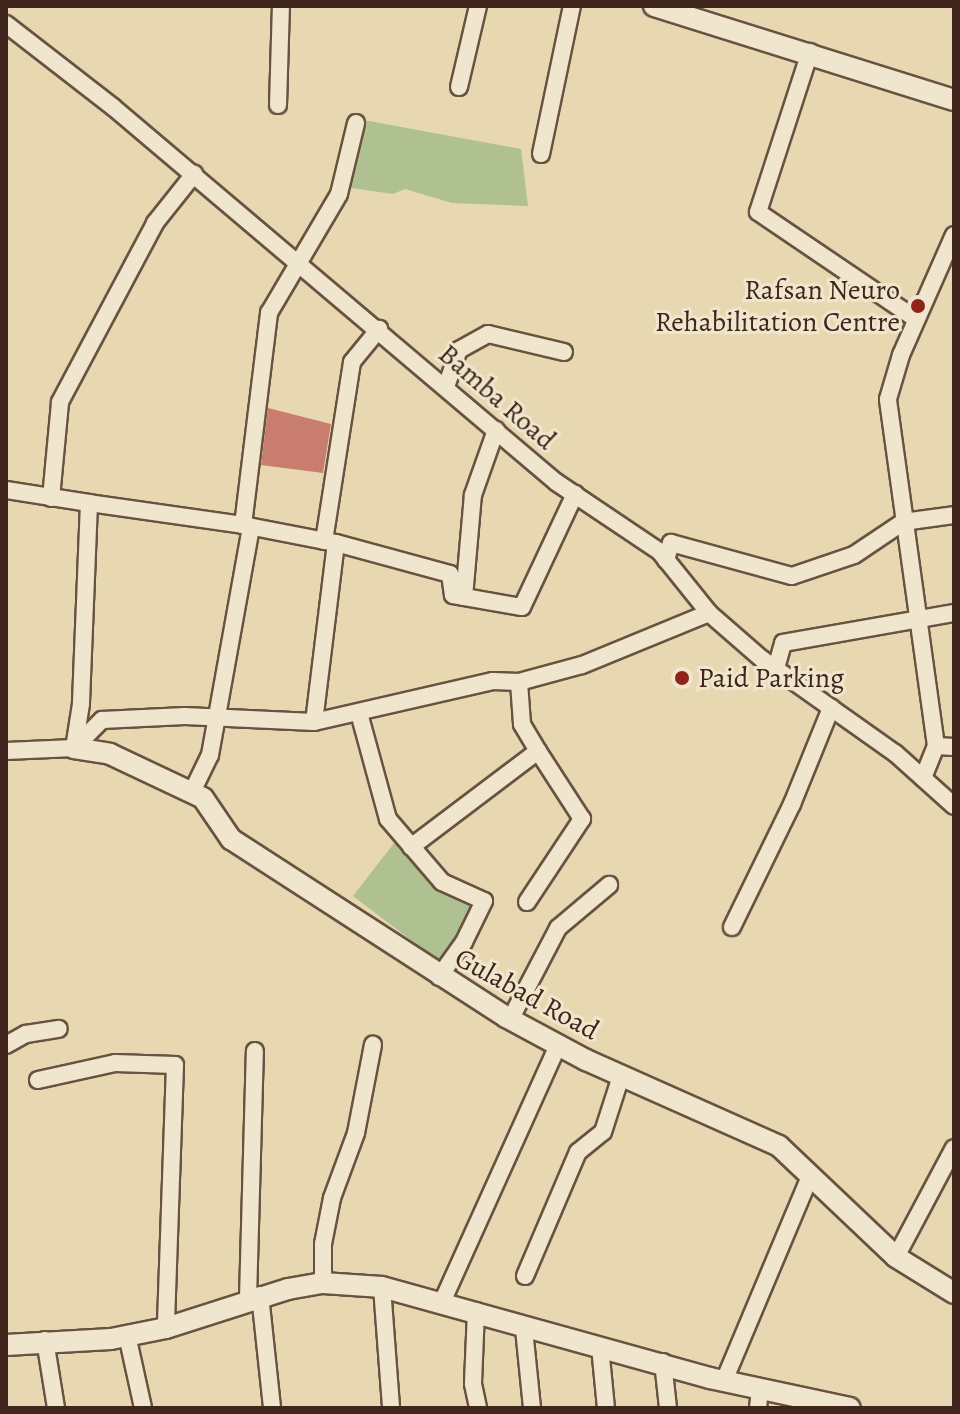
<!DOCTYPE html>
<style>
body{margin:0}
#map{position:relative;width:960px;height:1414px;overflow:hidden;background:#e7d8b2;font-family:Alegreya,serif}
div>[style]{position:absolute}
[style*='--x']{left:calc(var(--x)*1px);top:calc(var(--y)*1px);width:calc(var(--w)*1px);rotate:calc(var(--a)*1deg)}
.green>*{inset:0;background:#afc091}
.building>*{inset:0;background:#c87d6e}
.roads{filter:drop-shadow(2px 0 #695241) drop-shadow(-2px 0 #695241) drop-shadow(0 2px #695241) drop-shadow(0 -2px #695241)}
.minor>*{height:16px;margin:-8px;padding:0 8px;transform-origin:8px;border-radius:8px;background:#efe6cd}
.tertiary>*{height:20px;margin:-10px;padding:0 10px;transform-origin:10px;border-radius:10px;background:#efe6cd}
.dots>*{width:22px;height:22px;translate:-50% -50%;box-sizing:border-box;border:4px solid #efe6cd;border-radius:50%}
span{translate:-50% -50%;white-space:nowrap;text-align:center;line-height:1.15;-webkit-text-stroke:6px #efe6cd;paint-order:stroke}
.poi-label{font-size:28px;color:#3f251b}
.right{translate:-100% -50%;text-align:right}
.left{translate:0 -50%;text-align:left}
.street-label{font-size:28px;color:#3f251b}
.frame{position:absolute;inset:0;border:8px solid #3f251b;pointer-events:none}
</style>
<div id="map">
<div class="green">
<div style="clip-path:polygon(358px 119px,521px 149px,528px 206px,452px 203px,405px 189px,393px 194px,345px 187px)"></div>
<div style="clip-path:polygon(398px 838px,492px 909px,450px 970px,353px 896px)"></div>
</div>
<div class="building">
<div style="clip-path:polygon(268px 408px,331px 424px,323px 473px,261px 465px)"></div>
</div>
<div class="roads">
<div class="minor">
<div style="--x:6;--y:24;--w:135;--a:37.8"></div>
<div style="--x:113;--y:107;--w:580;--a:40.25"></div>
<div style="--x:556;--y:482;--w:125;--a:33.9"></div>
<div style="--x:660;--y:552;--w:78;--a:51.2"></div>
<div style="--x:709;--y:613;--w:70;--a:41"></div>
<div style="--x:762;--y:659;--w:163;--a:35.3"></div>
<div style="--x:895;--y:753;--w:79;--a:41.9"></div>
<div style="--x:810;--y:52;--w:168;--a:108"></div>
<div style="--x:758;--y:212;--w:191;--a:34.1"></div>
<div style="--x:459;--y:87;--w:83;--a:-76.8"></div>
<div style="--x:278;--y:105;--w:99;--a:-88.3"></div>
<div style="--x:541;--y:154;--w:151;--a:-78.2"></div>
<div style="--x:446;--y:387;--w:39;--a:-71"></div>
<div style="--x:459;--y:350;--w:33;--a:-29"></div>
<div style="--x:488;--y:334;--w:78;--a:13.3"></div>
<div style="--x:6;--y:490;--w:84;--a:8.9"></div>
<div style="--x:89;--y:503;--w:201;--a:92.3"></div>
<div style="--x:81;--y:704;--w:45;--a:99"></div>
<div style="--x:74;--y:748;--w:68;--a:177.5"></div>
<div style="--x:51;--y:498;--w:96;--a:-84.6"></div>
<div style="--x:60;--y:402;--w:203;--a:-62"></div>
<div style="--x:155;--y:223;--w:63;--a:-51.5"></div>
<div style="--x:89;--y:503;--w:156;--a:8.1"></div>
<div style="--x:243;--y:525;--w:214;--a:-83"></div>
<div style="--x:269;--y:313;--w:138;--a:-59.5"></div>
<div style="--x:339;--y:194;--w:73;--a:-76.5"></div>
<div style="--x:243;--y:525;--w:95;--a:11"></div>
<div style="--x:336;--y:543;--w:118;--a:15.2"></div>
<div style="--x:450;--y:574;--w:21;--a:82"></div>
<div style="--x:453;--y:595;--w:70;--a:9.9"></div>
<div style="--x:522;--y:607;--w:125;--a:-64.9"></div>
<div style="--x:324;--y:541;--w:181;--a:-81.1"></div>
<div style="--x:352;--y:362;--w:43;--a:-50.7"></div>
<div style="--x:666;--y:560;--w:18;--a:-74"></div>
<div style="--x:671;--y:543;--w:125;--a:15.3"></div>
<div style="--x:792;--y:576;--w:65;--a:-18.7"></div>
<div style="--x:854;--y:555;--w:59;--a:-34"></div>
<div style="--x:903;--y:522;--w:51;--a:-7.8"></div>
<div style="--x:464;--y:597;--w:102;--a:-85"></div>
<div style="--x:473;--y:495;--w:69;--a:-70.5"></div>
<div style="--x:776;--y:668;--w:26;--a:-74"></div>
<div style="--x:783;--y:643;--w:174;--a:-10"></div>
<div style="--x:359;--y:713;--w:110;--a:74.7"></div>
<div style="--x:388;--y:819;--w:83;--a:49.4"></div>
<div style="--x:442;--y:882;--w:46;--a:24.3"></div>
<div style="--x:484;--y:901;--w:46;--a:116"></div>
<div style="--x:464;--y:942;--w:43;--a:125.5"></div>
<div style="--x:314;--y:722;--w:180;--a:-83"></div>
<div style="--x:936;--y:746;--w:18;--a:3"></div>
<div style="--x:74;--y:748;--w:40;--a:-45"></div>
<div style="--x:102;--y:720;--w:83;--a:-2.8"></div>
<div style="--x:185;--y:716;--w:129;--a:2.7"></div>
<div style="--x:314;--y:722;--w:184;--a:-12.9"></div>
<div style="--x:493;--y:681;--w:26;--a:2"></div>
<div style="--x:519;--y:682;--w:65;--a:-15.1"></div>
<div style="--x:582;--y:665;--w:137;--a:-22.3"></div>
<div style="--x:923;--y:778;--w:35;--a:-68"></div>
<div style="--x:936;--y:746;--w:350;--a:-97.9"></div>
<div style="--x:888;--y:399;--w:46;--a:-73.5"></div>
<div style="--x:901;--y:355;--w:131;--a:-66.2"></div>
<div style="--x:192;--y:792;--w:41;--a:-64.1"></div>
<div style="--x:210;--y:755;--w:232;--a:-79.8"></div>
<div style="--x:411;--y:847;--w:159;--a:-37.1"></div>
<div style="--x:538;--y:751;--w:31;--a:-121"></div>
<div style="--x:522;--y:724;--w:42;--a:-94.1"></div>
<div style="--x:527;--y:902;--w:100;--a:-56.5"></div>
<div style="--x:582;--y:819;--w:81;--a:-122.9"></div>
<div style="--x:732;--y:927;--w:137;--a:-64"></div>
<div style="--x:792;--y:804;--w:104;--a:-67.9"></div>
<div style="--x:510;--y:1020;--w:104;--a:-62.4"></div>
<div style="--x:558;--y:928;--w:67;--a:-40.1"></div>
<div style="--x:6;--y:1045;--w:23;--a:-29"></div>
<div style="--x:26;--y:1034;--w:33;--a:-9"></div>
<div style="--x:38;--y:1080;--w:79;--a:-12.4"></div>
<div style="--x:115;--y:1063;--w:60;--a:1.9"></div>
<div style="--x:175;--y:1065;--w:263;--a:92"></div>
<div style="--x:896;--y:1257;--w:123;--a:-62"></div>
<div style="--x:525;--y:1276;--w:135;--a:-66.9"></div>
<div style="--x:578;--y:1152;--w:32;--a:-39"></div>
<div style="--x:603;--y:1132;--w:59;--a:-72.2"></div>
<div style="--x:323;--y:1283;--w:39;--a:-90"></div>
<div style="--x:323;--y:1244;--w:47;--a:-78.9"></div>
<div style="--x:332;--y:1198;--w:69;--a:-69.7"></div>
<div style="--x:356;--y:1133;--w:90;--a:-79.1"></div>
<div style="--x:382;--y:1287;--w:121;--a:85.7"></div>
<div style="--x:260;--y:1295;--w:114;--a:83.9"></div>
<div style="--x:248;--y:1298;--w:247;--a:-88.4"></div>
<div style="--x:443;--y:1300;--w:280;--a:-65.7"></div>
<div style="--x:476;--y:1311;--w:73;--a:92.4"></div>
<div style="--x:473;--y:1384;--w:25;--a:78"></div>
<div style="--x:524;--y:1329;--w:79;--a:84.2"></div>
<div style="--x:127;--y:1335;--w:75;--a:77.6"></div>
<div style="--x:45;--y:1340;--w:69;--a:80.8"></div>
<div style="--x:600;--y:1347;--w:61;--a:84.4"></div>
<div style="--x:663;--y:1362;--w:46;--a:83.8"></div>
<div style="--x:724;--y:1381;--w:222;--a:-67.2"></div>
<div style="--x:758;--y:1408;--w:19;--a:-84"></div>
</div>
<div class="tertiary">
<div style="--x:654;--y:6;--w:314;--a:17.4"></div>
<div style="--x:74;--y:748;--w:36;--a:9"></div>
<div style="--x:110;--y:754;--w:103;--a:25.3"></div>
<div style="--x:203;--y:798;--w:50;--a:55.7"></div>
<div style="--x:231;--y:839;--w:328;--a:32.9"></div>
<div style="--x:506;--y:1017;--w:91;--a:28.3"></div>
<div style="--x:586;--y:1060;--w:211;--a:24"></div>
<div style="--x:779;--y:1146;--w:161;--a:43.5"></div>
<div style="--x:896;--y:1257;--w:68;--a:31.8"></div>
<div style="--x:6;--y:1345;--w:105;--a:-3.3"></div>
<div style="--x:111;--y:1339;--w:56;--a:-11.3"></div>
<div style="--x:166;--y:1328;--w:128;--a:-17.7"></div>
<div style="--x:288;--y:1289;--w:36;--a:-10"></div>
<div style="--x:323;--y:1283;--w:59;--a:3.9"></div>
<div style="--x:382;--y:1287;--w:340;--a:15.5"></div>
<div style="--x:710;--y:1378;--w:143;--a:12.1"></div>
</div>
</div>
<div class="dots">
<div style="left:918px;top:306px;background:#8f2418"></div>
<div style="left:682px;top:678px;background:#8f2418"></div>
</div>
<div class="poi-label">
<span class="right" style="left:900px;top:306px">Rafsan Neuro<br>Rehabilitation Centre</span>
<span class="left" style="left:698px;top:678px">Paid Parking</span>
</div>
<div class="street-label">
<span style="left:497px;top:397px;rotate:41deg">Bamba Road</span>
<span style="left:527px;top:994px;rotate:29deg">Gulabad Road</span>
</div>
<div class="frame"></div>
</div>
